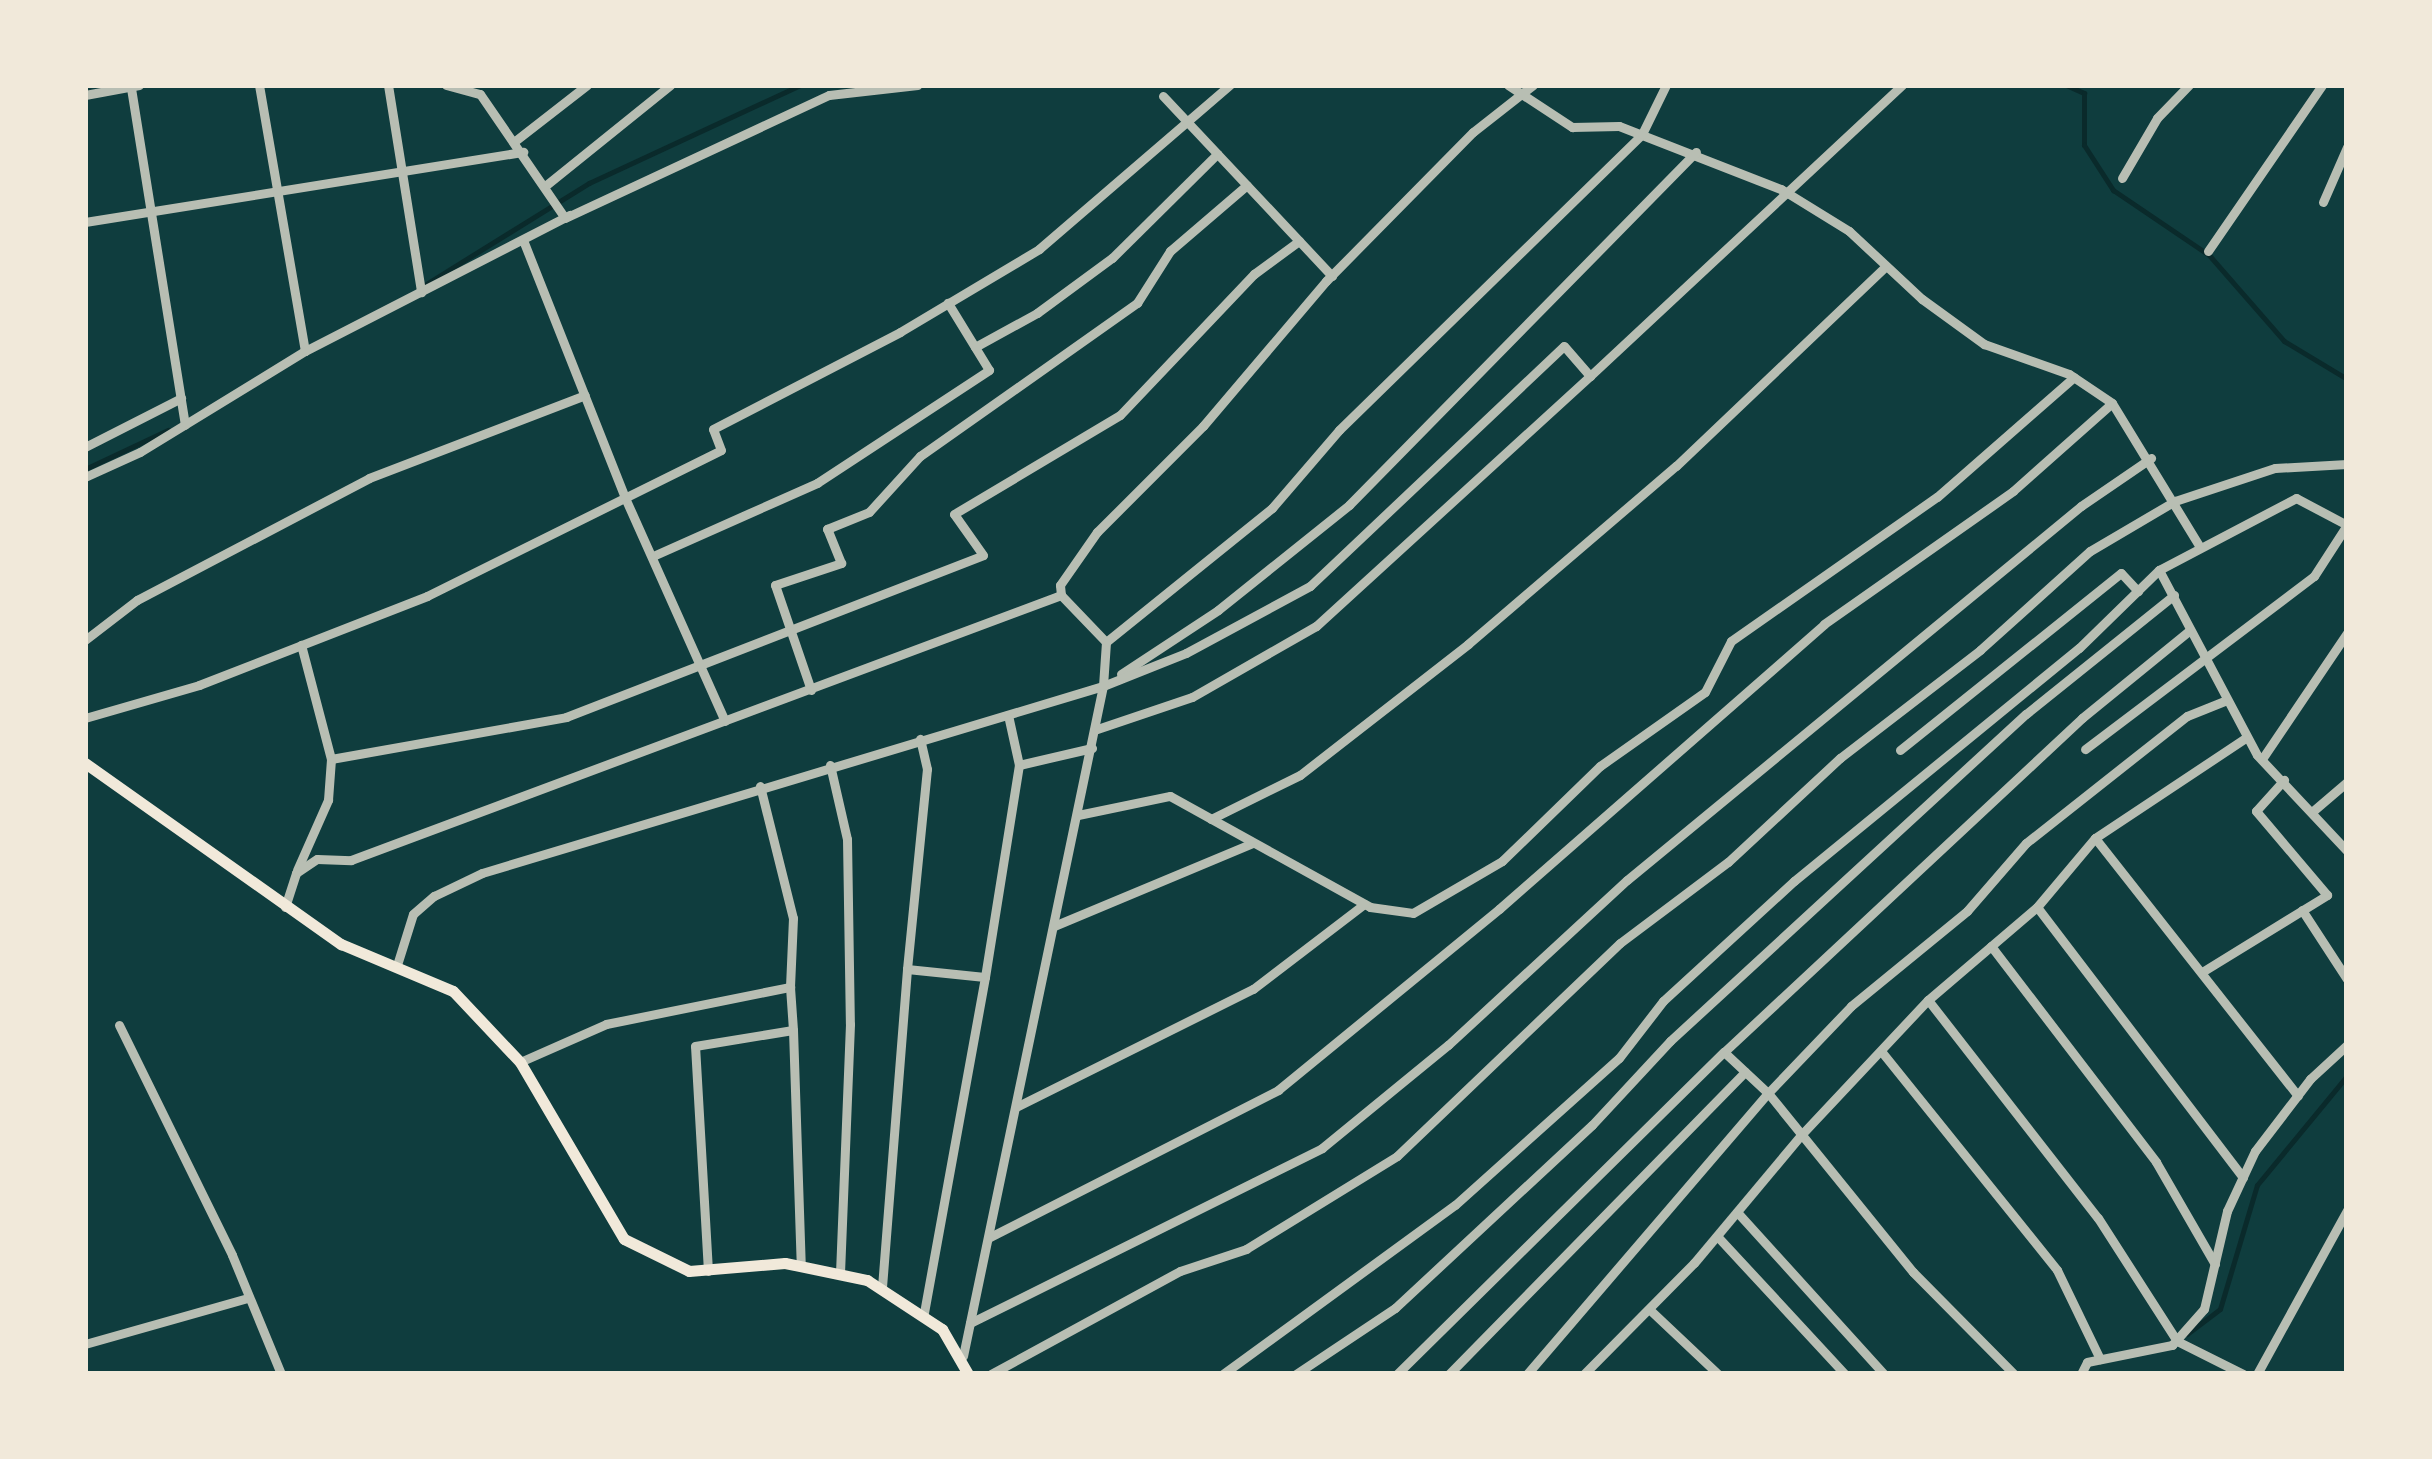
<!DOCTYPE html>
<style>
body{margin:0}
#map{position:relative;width:2432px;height:1459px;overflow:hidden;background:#0f3d3e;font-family:Jost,sans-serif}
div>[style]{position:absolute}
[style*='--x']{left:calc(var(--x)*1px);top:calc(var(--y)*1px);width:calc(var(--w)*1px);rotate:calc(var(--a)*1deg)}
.stream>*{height:5px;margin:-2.5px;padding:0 2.5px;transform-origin:2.5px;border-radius:2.5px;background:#0a2a2b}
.minor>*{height:9px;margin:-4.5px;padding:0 4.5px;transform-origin:4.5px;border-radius:4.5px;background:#b8beb3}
.secondary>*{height:11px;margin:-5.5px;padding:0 5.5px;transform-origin:5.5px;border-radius:5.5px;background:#f1e9da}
span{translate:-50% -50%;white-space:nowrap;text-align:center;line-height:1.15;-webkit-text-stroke:8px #f1e9da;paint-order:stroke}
.frame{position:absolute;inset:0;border:88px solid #f1e9da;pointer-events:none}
</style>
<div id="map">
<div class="stream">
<div style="--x:1976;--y:85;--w:50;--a:0"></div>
<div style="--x:2066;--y:85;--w:20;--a:24"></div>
<div style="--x:2084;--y:93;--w:52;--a:90"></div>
<div style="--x:2084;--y:145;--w:54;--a:57.2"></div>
<div style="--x:2113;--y:190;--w:116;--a:34.1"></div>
<div style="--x:2209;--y:255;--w:114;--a:48.9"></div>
<div style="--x:2284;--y:341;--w:74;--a:31.1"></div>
<div style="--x:426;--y:284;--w:192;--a:-31.8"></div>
<div style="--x:589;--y:183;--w:233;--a:-24.9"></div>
<div style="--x:85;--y:469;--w:92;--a:-25.2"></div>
<div style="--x:2187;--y:1334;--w:41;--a:-37.1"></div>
<div style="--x:2220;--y:1309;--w:129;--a:-73.4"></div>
<div style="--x:2257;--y:1185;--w:141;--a:-50.5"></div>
</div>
<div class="minor">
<div style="--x:259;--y:85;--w:270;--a:80.2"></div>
<div style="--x:388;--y:85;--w:210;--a:80.9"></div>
<div style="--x:446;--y:85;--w:35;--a:15"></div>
<div style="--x:480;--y:94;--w:150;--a:55.6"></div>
<div style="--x:565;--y:218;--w:291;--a:-25"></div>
<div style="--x:829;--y:95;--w:89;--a:-6.5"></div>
<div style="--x:1508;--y:85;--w:77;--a:33.3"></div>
<div style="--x:1572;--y:127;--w:47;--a:-1.2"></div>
<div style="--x:1619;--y:126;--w:174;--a:21.3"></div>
<div style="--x:1781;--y:189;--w:80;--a:31.7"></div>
<div style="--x:1849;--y:231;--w:100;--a:43"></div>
<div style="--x:1922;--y:299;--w:77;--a:36"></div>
<div style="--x:1984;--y:344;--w:90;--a:19.4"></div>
<div style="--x:2069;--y:374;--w:52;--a:34"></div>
<div style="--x:2112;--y:403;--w:169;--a:58.6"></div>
<div style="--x:131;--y:88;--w:341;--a:80.9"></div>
<div style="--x:85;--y:95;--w:55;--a:-10.5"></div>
<div style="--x:1163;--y:96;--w:247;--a:46.8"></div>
<div style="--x:515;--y:141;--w:91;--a:-37.9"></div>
<div style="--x:2122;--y:178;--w:69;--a:-59.7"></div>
<div style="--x:2157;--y:118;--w:46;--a:-45.9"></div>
<div style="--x:545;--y:186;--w:161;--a:-38.9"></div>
<div style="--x:2323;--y:202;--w:60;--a:-66.4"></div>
<div style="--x:85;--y:222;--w:444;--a:-9.1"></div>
<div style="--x:523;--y:240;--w:280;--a:68.4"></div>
<div style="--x:626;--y:500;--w:242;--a:65.9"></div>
<div style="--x:2208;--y:251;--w:201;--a:-55.5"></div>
<div style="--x:975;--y:347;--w:71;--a:-28.7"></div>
<div style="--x:1037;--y:313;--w:93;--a:-36.3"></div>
<div style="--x:1112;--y:258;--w:148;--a:-44.7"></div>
<div style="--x:1590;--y:376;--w:427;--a:-43"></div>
<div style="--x:85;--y:447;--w:108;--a:-27"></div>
<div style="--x:85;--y:477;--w:60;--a:-24.4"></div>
<div style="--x:140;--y:452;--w:193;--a:-31.5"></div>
<div style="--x:305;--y:351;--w:298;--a:-27.2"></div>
<div style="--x:653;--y:556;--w:180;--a:-24"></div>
<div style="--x:817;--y:483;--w:206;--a:-33.3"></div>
<div style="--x:989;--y:370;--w:79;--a:-121.5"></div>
<div style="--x:2159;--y:570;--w:209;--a:62.1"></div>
<div style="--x:2257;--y:755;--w:132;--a:46.8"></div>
<div style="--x:85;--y:640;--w:66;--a:-37.6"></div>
<div style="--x:137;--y:600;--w:262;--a:-27.7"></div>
<div style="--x:369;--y:478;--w:231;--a:-21"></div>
<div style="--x:1106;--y:642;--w:213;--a:-38.9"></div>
<div style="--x:1272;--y:508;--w:103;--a:-49.3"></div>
<div style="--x:1339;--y:430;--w:424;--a:-44.3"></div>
<div style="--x:1642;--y:134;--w:55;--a:-63.9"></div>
<div style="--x:1121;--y:674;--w:116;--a:-33.4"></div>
<div style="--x:1218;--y:610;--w:168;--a:-38.7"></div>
<div style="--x:1349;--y:505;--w:495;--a:-45.5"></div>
<div style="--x:811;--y:690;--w:111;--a:-108.9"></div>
<div style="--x:775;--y:585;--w:70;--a:-18.4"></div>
<div style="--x:841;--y:563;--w:37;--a:-112"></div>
<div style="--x:827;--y:529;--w:45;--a:-22"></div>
<div style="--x:869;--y:512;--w:76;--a:-47.7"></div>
<div style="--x:920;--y:456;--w:266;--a:-35.2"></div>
<div style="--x:1137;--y:303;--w:62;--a:-57.6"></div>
<div style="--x:1170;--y:251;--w:101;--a:-40.6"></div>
<div style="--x:1008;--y:715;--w:51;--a:77.6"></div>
<div style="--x:85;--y:718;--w:119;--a:-16.1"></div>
<div style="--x:199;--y:685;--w:245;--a:-21.3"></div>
<div style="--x:427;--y:596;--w:328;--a:-26.4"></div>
<div style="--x:721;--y:450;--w:22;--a:-111"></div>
<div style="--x:713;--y:429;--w:211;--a:-27.4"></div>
<div style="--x:900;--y:332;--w:162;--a:-30.8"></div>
<div style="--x:1039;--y:249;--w:252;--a:-40.7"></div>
<div style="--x:1900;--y:750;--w:283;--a:-38.7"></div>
<div style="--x:2121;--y:573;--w:25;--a:47"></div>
<div style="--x:331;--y:759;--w:239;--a:-10.1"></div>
<div style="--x:566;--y:717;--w:447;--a:-21.2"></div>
<div style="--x:983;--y:555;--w:50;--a:-125.3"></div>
<div style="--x:954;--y:514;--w:193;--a:-30.8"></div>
<div style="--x:1120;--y:415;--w:195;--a:-46.5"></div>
<div style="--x:1254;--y:274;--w:56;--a:-36.3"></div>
<div style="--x:2262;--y:759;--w:152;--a:-56"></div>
<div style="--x:830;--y:765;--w:76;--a:77.1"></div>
<div style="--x:847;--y:839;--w:185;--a:89.1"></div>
<div style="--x:850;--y:1024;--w:248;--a:92.3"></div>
<div style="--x:760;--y:786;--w:136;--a:76"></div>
<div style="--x:793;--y:918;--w:69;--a:92.5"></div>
<div style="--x:2313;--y:811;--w:45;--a:-40.5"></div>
<div style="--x:1078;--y:815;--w:94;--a:-11.7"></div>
<div style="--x:1170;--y:796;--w:229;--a:29"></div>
<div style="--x:1370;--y:907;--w:43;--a:7.9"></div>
<div style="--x:1413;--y:913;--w:103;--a:-30.3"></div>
<div style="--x:1502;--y:861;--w:136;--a:-44.1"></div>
<div style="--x:1600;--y:766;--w:128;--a:-35.2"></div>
<div style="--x:1705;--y:692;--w:57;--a:-63"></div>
<div style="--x:1731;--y:641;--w:251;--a:-35"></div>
<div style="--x:1937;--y:497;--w:182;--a:-41.2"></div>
<div style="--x:1211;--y:819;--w:99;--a:-26.3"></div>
<div style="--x:1300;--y:775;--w:213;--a:-37.9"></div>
<div style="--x:1468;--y:644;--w:274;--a:-40.6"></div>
<div style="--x:1676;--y:466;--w:290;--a:-43.6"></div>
<div style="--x:2095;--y:838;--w:328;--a:51.8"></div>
<div style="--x:297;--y:870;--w:77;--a:-66.1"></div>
<div style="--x:328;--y:800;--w:41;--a:-85.8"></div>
<div style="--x:331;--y:759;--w:118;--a:-104.7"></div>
<div style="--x:285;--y:907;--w:36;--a:-72"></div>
<div style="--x:296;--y:873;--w:25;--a:-34"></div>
<div style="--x:317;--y:859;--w:34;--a:2"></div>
<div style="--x:351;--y:860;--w:758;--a:-20.47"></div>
<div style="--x:2037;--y:907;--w:340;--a:52.7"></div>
<div style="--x:2302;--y:910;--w:82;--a:56.9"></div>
<div style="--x:1054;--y:926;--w:215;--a:-22.7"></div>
<div style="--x:1991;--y:946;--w:272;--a:52.6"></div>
<div style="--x:2156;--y:1162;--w:118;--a:60"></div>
<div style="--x:397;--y:965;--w:53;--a:-72.6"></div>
<div style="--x:413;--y:914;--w:28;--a:-41"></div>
<div style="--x:434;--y:896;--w:53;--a:-25.6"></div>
<div style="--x:482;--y:873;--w:649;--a:-16.76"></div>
<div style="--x:1103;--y:686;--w:89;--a:-21.7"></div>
<div style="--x:1186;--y:653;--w:141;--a:-28.4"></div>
<div style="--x:1310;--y:586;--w:349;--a:-43.4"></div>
<div style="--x:1564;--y:346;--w:40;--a:49"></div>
<div style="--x:1590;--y:376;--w:371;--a:137.6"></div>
<div style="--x:1316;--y:626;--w:143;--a:150.2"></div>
<div style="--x:1192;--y:697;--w:100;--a:161.4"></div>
<div style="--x:907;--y:969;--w:201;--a:-84.3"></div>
<div style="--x:927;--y:769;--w:31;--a:-103"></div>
<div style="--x:2202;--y:972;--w:147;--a:-31.6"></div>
<div style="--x:2327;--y:895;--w:110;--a:-130.2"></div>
<div style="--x:2256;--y:811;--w:42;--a:-47.9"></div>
<div style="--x:985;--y:977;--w:215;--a:-80.9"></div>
<div style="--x:1019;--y:765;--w:75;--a:-13.1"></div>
<div style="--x:1928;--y:1000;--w:276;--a:52.1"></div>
<div style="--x:2098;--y:1218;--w:146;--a:57.3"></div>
<div style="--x:2177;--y:1341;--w:74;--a:26.6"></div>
<div style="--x:119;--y:1025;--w:256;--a:63.8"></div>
<div style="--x:232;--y:1255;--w:129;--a:67.6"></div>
<div style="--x:1881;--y:1051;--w:281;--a:51.2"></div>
<div style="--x:2057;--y:1270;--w:99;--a:64.2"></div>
<div style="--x:1724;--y:1052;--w:60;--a:43"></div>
<div style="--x:1768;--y:1093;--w:230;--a:51"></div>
<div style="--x:1913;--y:1272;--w:144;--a:45.3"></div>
<div style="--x:520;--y:1062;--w:94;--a:-23.8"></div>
<div style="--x:606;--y:1024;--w:188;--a:-11.4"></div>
<div style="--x:790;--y:987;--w:43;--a:86"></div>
<div style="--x:1016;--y:1107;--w:265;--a:-26.5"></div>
<div style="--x:1253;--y:989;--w:140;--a:-37.4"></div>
<div style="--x:1737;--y:1212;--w:219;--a:47.8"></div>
<div style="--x:1717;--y:1236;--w:188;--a:47.2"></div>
<div style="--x:988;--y:1238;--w:326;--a:-27"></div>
<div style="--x:1278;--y:1090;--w:286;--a:-39.3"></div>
<div style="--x:1499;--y:909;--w:432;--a:-41.2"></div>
<div style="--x:1824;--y:624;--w:231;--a:-35.1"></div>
<div style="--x:2013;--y:491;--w:132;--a:-41.6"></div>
<div style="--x:708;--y:1271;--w:225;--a:-93.3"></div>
<div style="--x:695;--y:1046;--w:99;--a:-9.3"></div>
<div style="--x:793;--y:1030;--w:235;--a:88.1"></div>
<div style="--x:882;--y:1287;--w:319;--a:-85.5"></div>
<div style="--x:907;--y:969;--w:78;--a:5.9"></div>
<div style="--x:985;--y:977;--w:341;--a:100.3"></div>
<div style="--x:1649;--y:1309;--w:95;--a:43.3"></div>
<div style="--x:970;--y:1323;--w:393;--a:-26.4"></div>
<div style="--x:1322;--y:1148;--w:163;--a:-39.3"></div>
<div style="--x:1448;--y:1045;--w:243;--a:-42.7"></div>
<div style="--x:1627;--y:880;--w:588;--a:-39.48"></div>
<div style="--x:2081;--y:506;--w:85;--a:-34.4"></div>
<div style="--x:85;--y:1344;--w:169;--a:-15.8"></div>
<div style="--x:963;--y:1356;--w:684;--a:-78.2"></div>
<div style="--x:1103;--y:686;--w:44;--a:-86.1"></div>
<div style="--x:1106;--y:642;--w:65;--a:-133.8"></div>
<div style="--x:1061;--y:595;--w:10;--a:-96"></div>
<div style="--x:1060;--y:585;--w:65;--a:-55.1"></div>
<div style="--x:1097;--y:532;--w:150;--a:-45"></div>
<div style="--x:1203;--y:426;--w:190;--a:-49.7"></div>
<div style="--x:1326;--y:281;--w:209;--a:-45.4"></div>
<div style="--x:1473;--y:132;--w:76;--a:-38.1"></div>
<div style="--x:991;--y:1374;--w:215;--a:-28.6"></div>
<div style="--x:1180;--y:1271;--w:70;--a:-18.4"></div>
<div style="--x:1246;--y:1249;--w:177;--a:-31.6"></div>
<div style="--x:1397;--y:1156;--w:308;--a:-43.7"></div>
<div style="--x:1620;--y:943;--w:135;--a:-36.9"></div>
<div style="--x:1728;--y:862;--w:153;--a:-42.9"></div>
<div style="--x:1840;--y:758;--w:177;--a:-37.6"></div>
<div style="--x:1980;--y:650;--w:148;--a:-42"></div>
<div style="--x:2090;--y:551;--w:99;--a:-30.5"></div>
<div style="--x:2175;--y:501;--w:105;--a:-18.3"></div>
<div style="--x:2275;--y:468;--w:72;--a:-3.2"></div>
<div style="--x:1223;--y:1374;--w:287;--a:-36.1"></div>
<div style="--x:1455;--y:1205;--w:220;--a:-41.9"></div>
<div style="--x:1619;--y:1058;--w:72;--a:-52.3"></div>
<div style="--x:1663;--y:1001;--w:178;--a:-42.5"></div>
<div style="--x:1794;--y:881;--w:368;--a:-39.3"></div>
<div style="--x:2079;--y:648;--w:112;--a:-44.3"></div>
<div style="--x:2159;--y:570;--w:155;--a:-27.7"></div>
<div style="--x:2296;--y:498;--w:58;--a:27.9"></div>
<div style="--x:2347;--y:525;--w:61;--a:122.9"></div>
<div style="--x:2314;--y:576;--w:287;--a:142.9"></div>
<div style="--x:1296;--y:1374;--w:119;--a:-33.7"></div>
<div style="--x:1395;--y:1308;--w:269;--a:-42.9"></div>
<div style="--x:1592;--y:1125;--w:115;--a:-47.1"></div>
<div style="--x:1670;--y:1041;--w:483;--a:-42.6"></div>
<div style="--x:2026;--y:714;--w:190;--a:-38.8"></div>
<div style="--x:1397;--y:1374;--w:459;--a:-44.6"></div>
<div style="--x:1724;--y:1052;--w:490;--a:-43"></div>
<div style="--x:2082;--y:718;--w:139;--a:-39.2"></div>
<div style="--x:1449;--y:1374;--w:423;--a:-45.6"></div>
<div style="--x:1527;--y:1374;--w:370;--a:-49.4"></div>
<div style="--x:1768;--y:1093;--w:120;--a:-46.3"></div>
<div style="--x:1851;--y:1006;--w:150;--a:-39.3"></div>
<div style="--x:1967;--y:911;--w:90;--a:-49.1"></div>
<div style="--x:2026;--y:843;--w:205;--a:-38.3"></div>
<div style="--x:2187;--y:716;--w:43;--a:-21.8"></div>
<div style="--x:1584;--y:1374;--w:156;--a:-45.3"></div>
<div style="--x:1694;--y:1263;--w:168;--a:-50.1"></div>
<div style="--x:1802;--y:1134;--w:184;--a:-46.8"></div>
<div style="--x:1928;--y:1000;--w:143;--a:-40.5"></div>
<div style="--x:2037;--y:907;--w:90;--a:-50"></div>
<div style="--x:2095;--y:838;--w:182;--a:-33.6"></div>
<div style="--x:2081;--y:1374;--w:13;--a:-63"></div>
<div style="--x:2087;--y:1362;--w:87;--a:-11.3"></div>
<div style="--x:2172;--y:1345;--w:48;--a:-48.4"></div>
<div style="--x:2204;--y:1309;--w:101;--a:-76.8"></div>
<div style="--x:2227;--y:1211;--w:66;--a:-65"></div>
<div style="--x:2255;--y:1151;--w:91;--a:-52.6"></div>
<div style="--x:2310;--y:1079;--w:50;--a:-42.6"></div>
<div style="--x:2257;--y:1374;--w:187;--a:-61.2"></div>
</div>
<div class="secondary">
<div style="--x:85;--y:763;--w:314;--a:35.3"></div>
<div style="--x:341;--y:944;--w:121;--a:22.8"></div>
<div style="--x:453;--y:991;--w:98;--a:46.7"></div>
<div style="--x:520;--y:1062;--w:205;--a:59.6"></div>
<div style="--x:624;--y:1239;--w:72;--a:26.2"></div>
<div style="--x:689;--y:1271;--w:96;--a:-4.8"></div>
<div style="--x:785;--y:1263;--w:84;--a:11.7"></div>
<div style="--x:867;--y:1280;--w:90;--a:33.2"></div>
<div style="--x:942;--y:1329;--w:52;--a:60"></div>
</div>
<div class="frame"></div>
</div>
